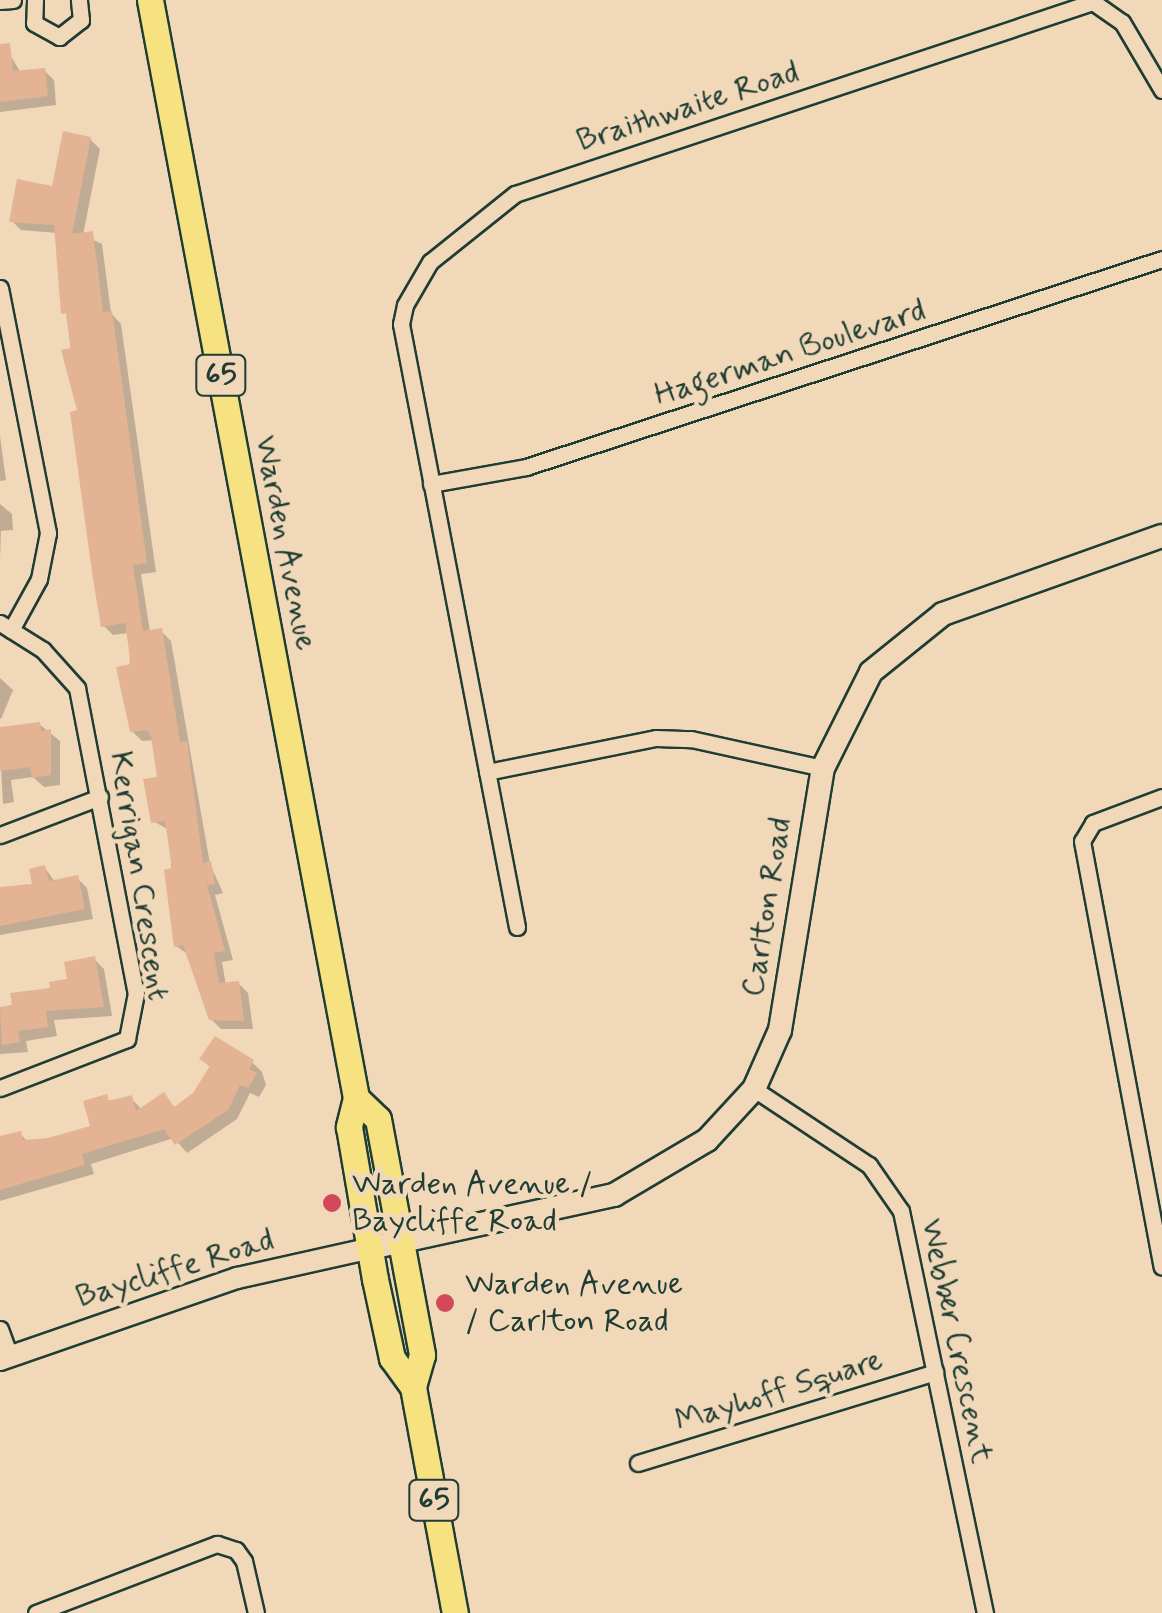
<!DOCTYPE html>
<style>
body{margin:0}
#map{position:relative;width:1162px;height:1613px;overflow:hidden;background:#f1d8b9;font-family:Mynerve,sans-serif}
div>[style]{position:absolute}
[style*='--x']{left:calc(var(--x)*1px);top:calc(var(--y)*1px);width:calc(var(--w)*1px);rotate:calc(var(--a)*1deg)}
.shadow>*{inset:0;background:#0003}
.building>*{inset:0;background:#e3b394}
.roads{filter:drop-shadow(2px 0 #1f3d34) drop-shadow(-2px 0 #1f3d34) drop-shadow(0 2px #1f3d34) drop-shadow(0 -2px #1f3d34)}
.minor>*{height:15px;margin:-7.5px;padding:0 7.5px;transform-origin:7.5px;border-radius:7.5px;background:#f1d8b9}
.tertiary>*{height:20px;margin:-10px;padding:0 10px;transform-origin:10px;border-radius:10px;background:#f1d8b9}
.secondary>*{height:22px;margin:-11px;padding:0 11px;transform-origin:11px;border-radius:11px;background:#f1d8b9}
.primary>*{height:25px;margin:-12.5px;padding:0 12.5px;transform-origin:12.5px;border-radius:12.5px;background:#f6e281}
.dots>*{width:28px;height:28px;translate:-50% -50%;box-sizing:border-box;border:5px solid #f1d8b9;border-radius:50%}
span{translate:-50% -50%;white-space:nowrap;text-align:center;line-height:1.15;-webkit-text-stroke:9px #f1d8b9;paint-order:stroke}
.shield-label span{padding:2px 8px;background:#f1d8b9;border:2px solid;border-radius:8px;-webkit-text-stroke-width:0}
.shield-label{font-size:30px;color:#1f3d34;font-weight:700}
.street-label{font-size:32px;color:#1f3d34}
.poi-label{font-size:32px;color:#1f3d34}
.left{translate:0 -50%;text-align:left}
</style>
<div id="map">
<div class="shadow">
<div style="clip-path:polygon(10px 55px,21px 73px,44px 70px,54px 80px,56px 105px,0 112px,0 56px)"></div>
<div style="clip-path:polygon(90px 139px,100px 149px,83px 235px,102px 244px,111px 313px,121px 324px,156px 572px,141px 574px,150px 632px,161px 631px,171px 641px,210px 864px,223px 893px,215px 895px,233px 960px,222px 962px,226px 985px,238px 983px,248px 993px,253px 1029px,221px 1029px,211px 1019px,189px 955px,176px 946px,169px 830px,153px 821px,159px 779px,154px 740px,142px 741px,132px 731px,129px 633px,113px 635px,103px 625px,57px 233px,21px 230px,12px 221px,54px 189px)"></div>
<div style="clip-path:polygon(0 436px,6px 480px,0 481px)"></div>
<div style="clip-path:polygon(0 504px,12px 514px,13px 530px,1px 531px,0 560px)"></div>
<div style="clip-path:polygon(0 678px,13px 690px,1px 719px,0 718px)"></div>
<div style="clip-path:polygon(39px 724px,60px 741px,60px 785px,44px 787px,33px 777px,11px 780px,14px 802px,3px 804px,0 748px)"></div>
<div style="clip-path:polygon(45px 868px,55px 882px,77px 878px,87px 888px,93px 919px,0 935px,0 892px,35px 886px)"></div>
<div style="clip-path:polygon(94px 959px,104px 969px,112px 1016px,54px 1020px,57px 1036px,26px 1041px,28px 1052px,0 1054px,0 1009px,53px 990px)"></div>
<div style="clip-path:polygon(202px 1059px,252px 1062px,262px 1072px,266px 1085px,259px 1097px,250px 1093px,237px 1119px,187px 1153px,174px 1138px,91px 1164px,94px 1174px,0 1201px,0 1158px,20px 1134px,28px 1142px,48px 1140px,93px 1128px,86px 1103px,131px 1098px,142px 1110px,164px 1095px,175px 1108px,195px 1095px,211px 1068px)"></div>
</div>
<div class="building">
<div style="clip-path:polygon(10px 43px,13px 71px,45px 68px,48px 96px,0 102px,0 44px)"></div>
<div style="clip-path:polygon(63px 131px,91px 137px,72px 234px,93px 231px,103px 312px,112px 311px,147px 563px,133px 565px,143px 631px,162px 628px,180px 742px,187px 741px,203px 863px,211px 861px,215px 884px,207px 885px,225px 951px,214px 953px,219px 983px,239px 981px,244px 1021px,209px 1020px,183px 945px,174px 947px,164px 870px,172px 868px,165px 821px,151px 823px,143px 779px,157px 777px,151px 736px,147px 730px,130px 732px,116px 667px,131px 664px,125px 623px,101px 627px,93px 579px,70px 412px,77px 410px,61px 350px,71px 348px,66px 313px,61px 314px,54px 225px,9px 222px,17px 179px,52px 186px)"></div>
<div style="clip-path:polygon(40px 722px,41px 731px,51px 729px,51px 775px,32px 778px,30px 767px,0 771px,0 727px)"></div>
<div style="clip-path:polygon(45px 865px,49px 881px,78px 875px,85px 909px,0 926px,0 887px,32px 884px,29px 869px)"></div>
<div style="clip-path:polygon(95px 956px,104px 1007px,46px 1011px,48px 1027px,18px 1031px,20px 1042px,2px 1045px,0 1007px,12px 1005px,10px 993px,50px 988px,49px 982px,67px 979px,64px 962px)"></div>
<div style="clip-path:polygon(215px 1036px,254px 1060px,249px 1069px,257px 1073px,248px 1088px,240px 1085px,228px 1110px,175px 1145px,164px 1129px,82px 1154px,85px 1165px,0 1190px,0 1136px,21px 1131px,23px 1140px,48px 1138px,90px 1126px,83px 1101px,107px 1094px,109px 1101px,132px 1095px,136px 1111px,164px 1092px,174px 1107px,193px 1093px,210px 1066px,199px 1059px)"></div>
</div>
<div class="roads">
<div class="minor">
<div style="--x:35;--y:0;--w:23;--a:92"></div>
<div style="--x:34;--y:23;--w:29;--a:29"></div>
<div style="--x:59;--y:37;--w:28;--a:-38"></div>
<div style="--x:81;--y:20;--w:20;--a:-96"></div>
<div style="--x:0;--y:1;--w:13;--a:-4"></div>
<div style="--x:0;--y:288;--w:250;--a:78.9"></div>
<div style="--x:48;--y:533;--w:47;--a:101.1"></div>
<div style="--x:39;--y:579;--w:58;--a:118.8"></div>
<div style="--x:431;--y:484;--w:97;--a:-10.1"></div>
<div style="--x:526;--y:467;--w:669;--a:-18.11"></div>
<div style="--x:0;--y:623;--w:51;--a:32.1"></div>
<div style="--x:43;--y:650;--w:51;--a:48.2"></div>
<div style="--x:77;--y:688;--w:311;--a:79.1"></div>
<div style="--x:136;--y:993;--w:47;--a:101.1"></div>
<div style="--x:127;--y:1039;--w:136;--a:158.9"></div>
<div style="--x:487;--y:772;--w:172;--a:-11.4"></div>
<div style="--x:656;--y:738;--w:35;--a:2"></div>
<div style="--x:691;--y:739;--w:135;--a:12.4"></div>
<div style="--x:1162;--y:797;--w:74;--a:159.4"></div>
<div style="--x:1093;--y:823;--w:21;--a:121"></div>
<div style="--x:1082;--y:841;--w:433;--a:79.4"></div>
<div style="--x:0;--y:835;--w:107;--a:-20.8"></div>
<div style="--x:517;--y:927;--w:614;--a:-100.89"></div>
<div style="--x:401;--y:324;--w:19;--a:-78"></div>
<div style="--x:405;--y:305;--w:50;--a:-59.8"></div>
<div style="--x:430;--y:262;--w:109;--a:-38.7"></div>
<div style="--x:515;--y:194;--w:609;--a:-18.38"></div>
<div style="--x:1093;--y:2;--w:35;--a:35"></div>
<div style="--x:1122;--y:22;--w:79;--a:59.5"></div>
<div style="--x:754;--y:1089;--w:138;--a:33.5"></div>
<div style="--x:869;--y:1165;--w:56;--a:55.2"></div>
<div style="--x:901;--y:1211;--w:411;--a:78.2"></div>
<div style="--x:0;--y:1329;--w:29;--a:70"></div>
<div style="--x:638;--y:1463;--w:311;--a:-17"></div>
<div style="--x:36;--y:1613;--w:194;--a:-20.9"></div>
<div style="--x:217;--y:1544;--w:20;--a:18"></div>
<div style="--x:236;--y:1550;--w:14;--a:54"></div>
<div style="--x:244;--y:1561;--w:53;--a:77"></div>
</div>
<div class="tertiary">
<div style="--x:0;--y:1360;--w:251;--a:-19.1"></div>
<div style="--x:237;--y:1278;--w:137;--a:-12.6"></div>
</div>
<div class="secondary">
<div style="--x:371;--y:1248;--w:249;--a:-12.3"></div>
<div style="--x:614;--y:1195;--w:108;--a:-30.6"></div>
<div style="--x:707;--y:1140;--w:69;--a:-47.3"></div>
<div style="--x:754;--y:1089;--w:64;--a:-66.2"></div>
<div style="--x:780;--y:1030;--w:266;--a:-80.7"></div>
<div style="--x:823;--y:768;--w:107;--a:-63.4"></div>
<div style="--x:871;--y:672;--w:92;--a:-38.9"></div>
<div style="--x:943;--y:614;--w:232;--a:-19.6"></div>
</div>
<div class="primary">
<div style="--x:150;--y:0;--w:1117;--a:79.37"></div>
<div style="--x:356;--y:1098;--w:30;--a:104"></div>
<div style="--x:349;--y:1127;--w:154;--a:80.3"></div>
<div style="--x:375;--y:1279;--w:81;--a:77.9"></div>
<div style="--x:392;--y:1358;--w:36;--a:54"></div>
<div style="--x:356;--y:1098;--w:30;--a:44"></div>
<div style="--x:378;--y:1119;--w:240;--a:79.4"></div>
<div style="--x:422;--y:1355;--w:33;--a:106"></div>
<div style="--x:413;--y:1387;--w:230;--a:79.5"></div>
</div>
</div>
<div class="dots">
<div style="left:332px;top:1203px;background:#d1495b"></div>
<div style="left:445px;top:1303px;background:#d1495b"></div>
</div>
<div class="shield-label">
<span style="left:221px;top:375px">65</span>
<span style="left:434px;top:1500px">65</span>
</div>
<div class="street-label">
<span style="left:688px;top:107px;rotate:-18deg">Braithwaite Road</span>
<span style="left:790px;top:353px;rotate:-18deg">Hagerman Boulevard</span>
<span style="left:285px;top:543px;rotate:79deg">Warden Avenue</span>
<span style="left:139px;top:876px;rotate:81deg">Kerrigan Crescent</span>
<span style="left:767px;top:907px;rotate:-81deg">Carlton Road</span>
<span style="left:175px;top:1269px;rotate:-17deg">Baycliffe Road</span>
<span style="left:956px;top:1341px;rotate:78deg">Webber Crescent</span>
<span style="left:779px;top:1391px;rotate:-17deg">Mayhoff Square</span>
</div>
<div class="poi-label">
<span class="left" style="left:352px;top:1203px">Warden Avenue /<br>Baycliffe Road</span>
<span class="left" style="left:465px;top:1303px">Warden Avenue<br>/ Carlton Road</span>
</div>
</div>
